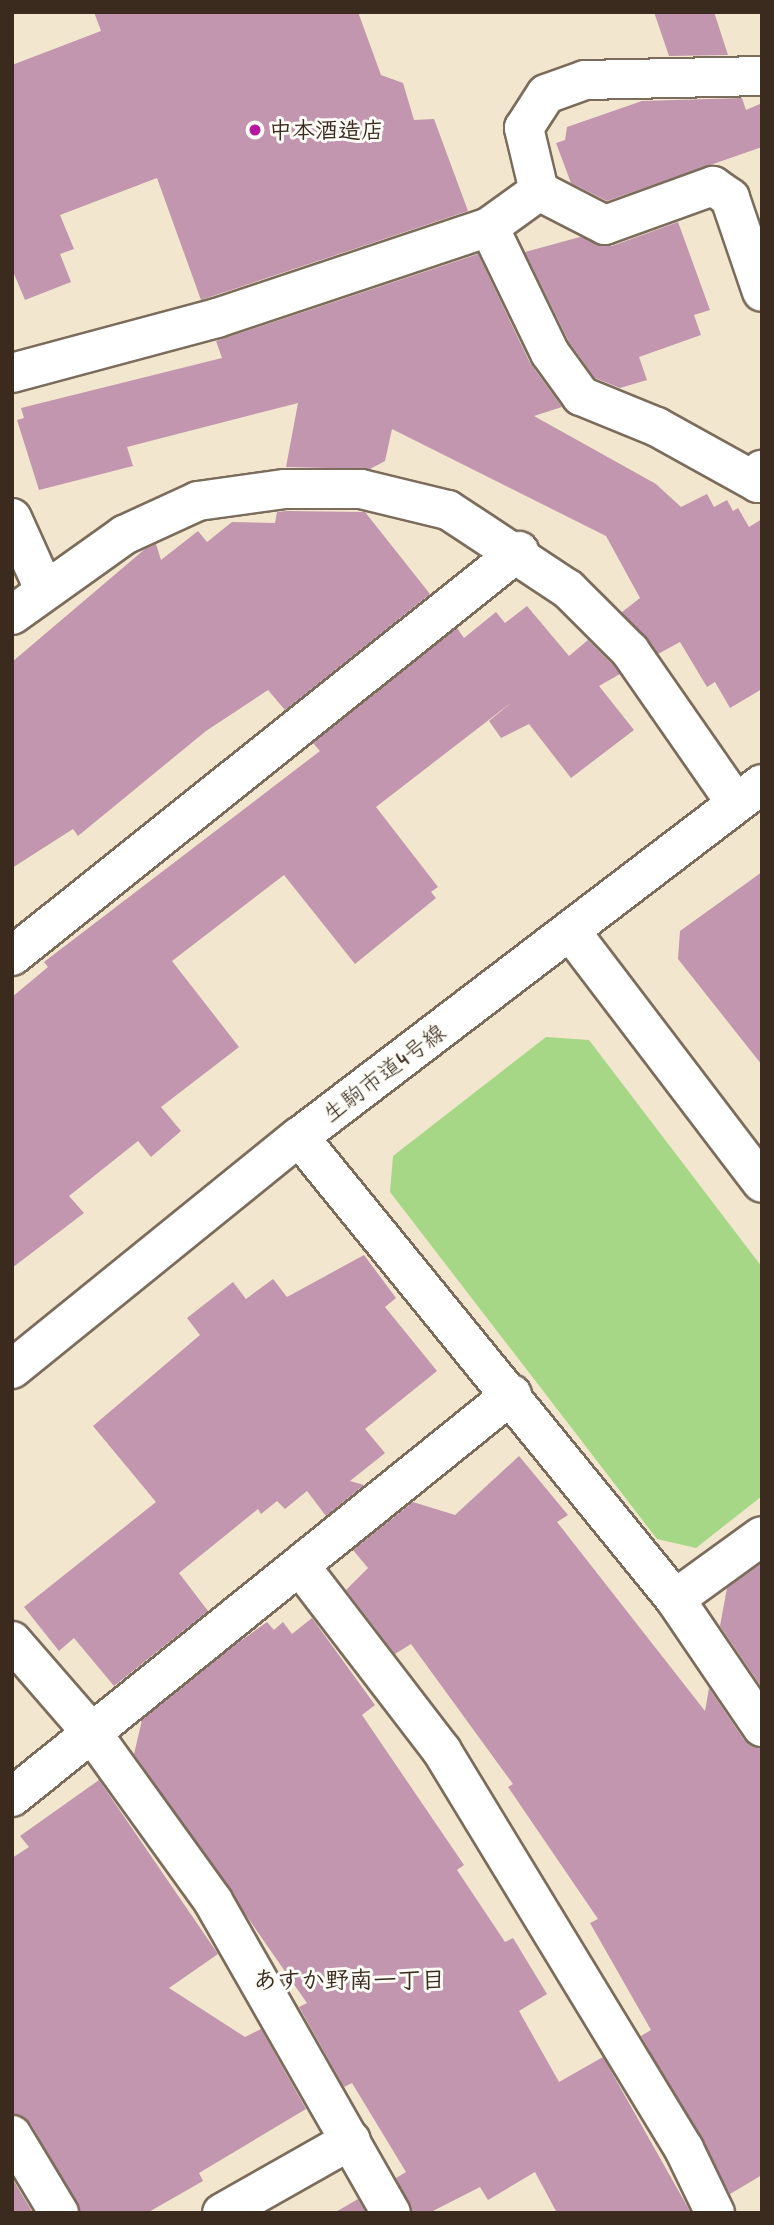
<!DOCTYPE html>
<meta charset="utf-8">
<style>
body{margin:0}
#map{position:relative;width:774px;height:2225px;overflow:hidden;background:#f2e7ce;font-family:"Patrick Hand","Klee One",sans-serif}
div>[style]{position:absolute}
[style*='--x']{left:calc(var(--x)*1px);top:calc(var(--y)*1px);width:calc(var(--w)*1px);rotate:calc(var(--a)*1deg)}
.green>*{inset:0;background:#a6d786}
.building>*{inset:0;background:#c196ae}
.roads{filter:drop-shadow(2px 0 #7b6c5c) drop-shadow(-2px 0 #7b6c5c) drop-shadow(0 2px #7b6c5c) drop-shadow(0 -2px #7b6c5c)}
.minor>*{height:38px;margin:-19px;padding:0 19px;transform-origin:19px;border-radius:19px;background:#fff}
.dots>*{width:19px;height:19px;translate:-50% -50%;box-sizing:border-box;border:4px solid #fdfcf7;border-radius:50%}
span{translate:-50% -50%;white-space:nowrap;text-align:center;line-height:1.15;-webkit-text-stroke:6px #fdfcf7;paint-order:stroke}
.poi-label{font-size:23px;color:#3b2a1e;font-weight:700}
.left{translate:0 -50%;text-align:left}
.street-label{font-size:23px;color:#3b2a1e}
.neighbourhood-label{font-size:24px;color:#3b2a1e;font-weight:700}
.frame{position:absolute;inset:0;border:14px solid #3b2a1e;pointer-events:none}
</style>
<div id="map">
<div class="green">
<div style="clip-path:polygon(546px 1037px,589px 1040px,762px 1267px,762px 1496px,696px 1548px,657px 1539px,390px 1192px,393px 1156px)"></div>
</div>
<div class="building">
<div style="clip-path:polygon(94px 12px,358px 12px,381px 75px,403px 83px,414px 120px,434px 119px,468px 211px,201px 300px,157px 178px,60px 215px,74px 249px,60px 254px,71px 282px,25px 300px,12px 269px,12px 65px,101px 31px)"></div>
<div style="clip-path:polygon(654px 12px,714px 12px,728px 55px,669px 56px)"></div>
<div style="clip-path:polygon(742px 98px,746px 110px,762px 103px,762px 147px,607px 201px,571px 183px,556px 143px,565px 140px,567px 127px,642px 101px)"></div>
<div style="clip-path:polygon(678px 222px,710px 310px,694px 315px,701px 335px,639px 357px,647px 380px,620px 388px,595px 378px,569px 342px,525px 252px,580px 237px,612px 246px)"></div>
<div style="clip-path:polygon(478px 254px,530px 363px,562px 407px,534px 416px,656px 484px,681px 507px,707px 494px,714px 507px,727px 500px,733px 511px,738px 508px,749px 527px,762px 519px,762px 689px,730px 708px,715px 682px,707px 687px,680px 642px,658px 654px,622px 612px,640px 598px,606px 536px,392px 429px,385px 461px,370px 469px,286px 467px,298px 403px,127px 447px,133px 466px,39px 490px,17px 420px,24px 418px,21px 408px,222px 358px,216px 341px)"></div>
<div style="clip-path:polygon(287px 511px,365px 512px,430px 594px,285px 710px,268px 690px,206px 731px,78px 836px,73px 829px,12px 868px,12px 662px,145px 549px,156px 544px,161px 560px,198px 531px,207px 542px,232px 522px,275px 523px,277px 512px)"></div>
<div style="clip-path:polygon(527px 606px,569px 656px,588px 640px,613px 665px,620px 674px,599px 686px,634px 730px,571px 778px,529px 724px,501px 738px,489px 721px,512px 702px,376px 807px,438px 887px,431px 892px,436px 898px,355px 964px,284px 875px,172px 961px,239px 1047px,161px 1107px,181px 1131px,151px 1157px,138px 1141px,69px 1196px,84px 1213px,12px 1268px,12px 997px,48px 967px,44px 962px,320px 751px,313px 743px,457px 628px,464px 638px,496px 612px,505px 623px)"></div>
<div style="clip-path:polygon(762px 872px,762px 1065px,678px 959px,680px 931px)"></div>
<div style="clip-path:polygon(364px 1255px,396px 1298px,385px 1307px,437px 1371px,365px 1429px,385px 1453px,350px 1481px,364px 1485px,326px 1516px,307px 1491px,285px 1509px,277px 1501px,261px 1514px,258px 1509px,179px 1573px,208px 1611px,114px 1686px,74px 1638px,59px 1651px,24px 1607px,156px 1502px,93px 1426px,200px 1335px,187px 1318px,233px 1282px,246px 1299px,273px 1279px,287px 1297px)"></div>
<div style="clip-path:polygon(519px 1456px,568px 1515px,557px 1522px,705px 1711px,709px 1688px,744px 1740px,762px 1749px,762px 2175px,730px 2194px,641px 2036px,651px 2030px,590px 1923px,598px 1919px,508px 1787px,513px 1784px,411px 1644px,395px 1654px,346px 1590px,368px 1568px,353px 1550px,413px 1502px,455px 1515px)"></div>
<div style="clip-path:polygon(762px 1563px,762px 1688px,720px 1626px,727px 1588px)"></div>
<div style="clip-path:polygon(312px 1618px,375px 1705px,362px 1715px,464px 1865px,457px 1870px,505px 1942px,513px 1938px,547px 1994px,519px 2011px,559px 2082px,603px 2057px,691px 2213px,557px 2213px,535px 2172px,488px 2200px,480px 2187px,429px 2213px,413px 2213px,396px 2178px,406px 2172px,352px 2083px,344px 2087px,299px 2007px,307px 2003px,134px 1754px,142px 1720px,235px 1645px,267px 1622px,274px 1630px,283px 1622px,292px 1634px)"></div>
<div style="clip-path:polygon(99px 1780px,218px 1954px,169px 1988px,245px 2037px,261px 2029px,306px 2109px,199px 2173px,203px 2181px,147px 2213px,81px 2213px,31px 2124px,12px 2113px,12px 1858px,29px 1847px,20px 1836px)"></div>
<div style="clip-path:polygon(12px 2178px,33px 2213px,12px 2213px)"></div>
<div style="clip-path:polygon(358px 2199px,366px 2213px,334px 2213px)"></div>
</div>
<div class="roads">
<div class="minor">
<div style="--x:539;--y:191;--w:65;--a:-103.4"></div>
<div style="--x:524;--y:128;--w:40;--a:-57.1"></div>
<div style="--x:546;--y:94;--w:41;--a:-19.7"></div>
<div style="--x:585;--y:80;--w:177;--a:-1.3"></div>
<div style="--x:489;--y:227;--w:140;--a:64.2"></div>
<div style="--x:550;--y:353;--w:53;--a:54.2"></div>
<div style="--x:581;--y:396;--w:82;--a:22.2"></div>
<div style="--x:657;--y:427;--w:115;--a:29"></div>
<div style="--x:758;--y:483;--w:14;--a:-73"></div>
<div style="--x:12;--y:373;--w:212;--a:-15"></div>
<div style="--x:217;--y:318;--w:287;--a:-18.5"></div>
<div style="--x:489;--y:227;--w:62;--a:-35.8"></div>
<div style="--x:539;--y:191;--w:74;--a:27.3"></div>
<div style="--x:605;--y:225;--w:115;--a:-19.9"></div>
<div style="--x:713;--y:186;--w:21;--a:35"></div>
<div style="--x:730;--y:198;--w:99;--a:71.2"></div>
<div style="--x:12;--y:518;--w:78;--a:65.7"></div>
<div style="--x:12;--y:615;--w:138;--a:-35.5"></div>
<div style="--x:124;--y:535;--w:81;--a:-24.7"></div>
<div style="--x:198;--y:501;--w:88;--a:-7.9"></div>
<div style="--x:285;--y:489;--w:76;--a:0"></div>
<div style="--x:361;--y:489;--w:89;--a:13.6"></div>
<div style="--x:448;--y:510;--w:144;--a:33.4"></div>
<div style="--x:568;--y:589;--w:88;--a:45"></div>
<div style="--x:630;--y:651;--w:184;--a:55.2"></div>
<div style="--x:571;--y:932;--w:315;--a:52.7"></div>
<div style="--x:12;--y:956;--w:649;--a:-38.62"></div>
<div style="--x:299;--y:1137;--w:596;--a:50.86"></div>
<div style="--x:675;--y:1599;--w:155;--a:55.8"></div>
<div style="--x:12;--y:1369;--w:369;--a:-39"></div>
<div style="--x:299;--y:1137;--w:582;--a:-37.32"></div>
<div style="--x:300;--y:1566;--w:233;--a:52.5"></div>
<div style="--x:442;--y:1751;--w:466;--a:58.7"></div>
<div style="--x:684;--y:2149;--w:71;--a:64.2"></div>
<div style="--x:675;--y:1599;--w:107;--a:-35.9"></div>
<div style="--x:12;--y:1641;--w:122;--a:49"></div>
<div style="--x:92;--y:1733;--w:207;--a:54.2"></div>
<div style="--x:213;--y:1901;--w:359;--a:60.3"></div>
<div style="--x:12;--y:1797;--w:642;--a:-38.87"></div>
<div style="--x:12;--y:2135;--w:91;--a:58.9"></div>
<div style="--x:222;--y:2213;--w:148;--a:-29.5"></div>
</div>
</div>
<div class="dots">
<div style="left:255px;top:130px;background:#b5179e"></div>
</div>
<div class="poi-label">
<span class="left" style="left:269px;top:130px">中本酒造店</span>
</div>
<div class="street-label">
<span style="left:384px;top:1073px;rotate:-37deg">生駒市道4号線</span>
</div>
<div class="neighbourhood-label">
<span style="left:349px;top:1980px">あすか野南一丁目</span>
</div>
<div class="frame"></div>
</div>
